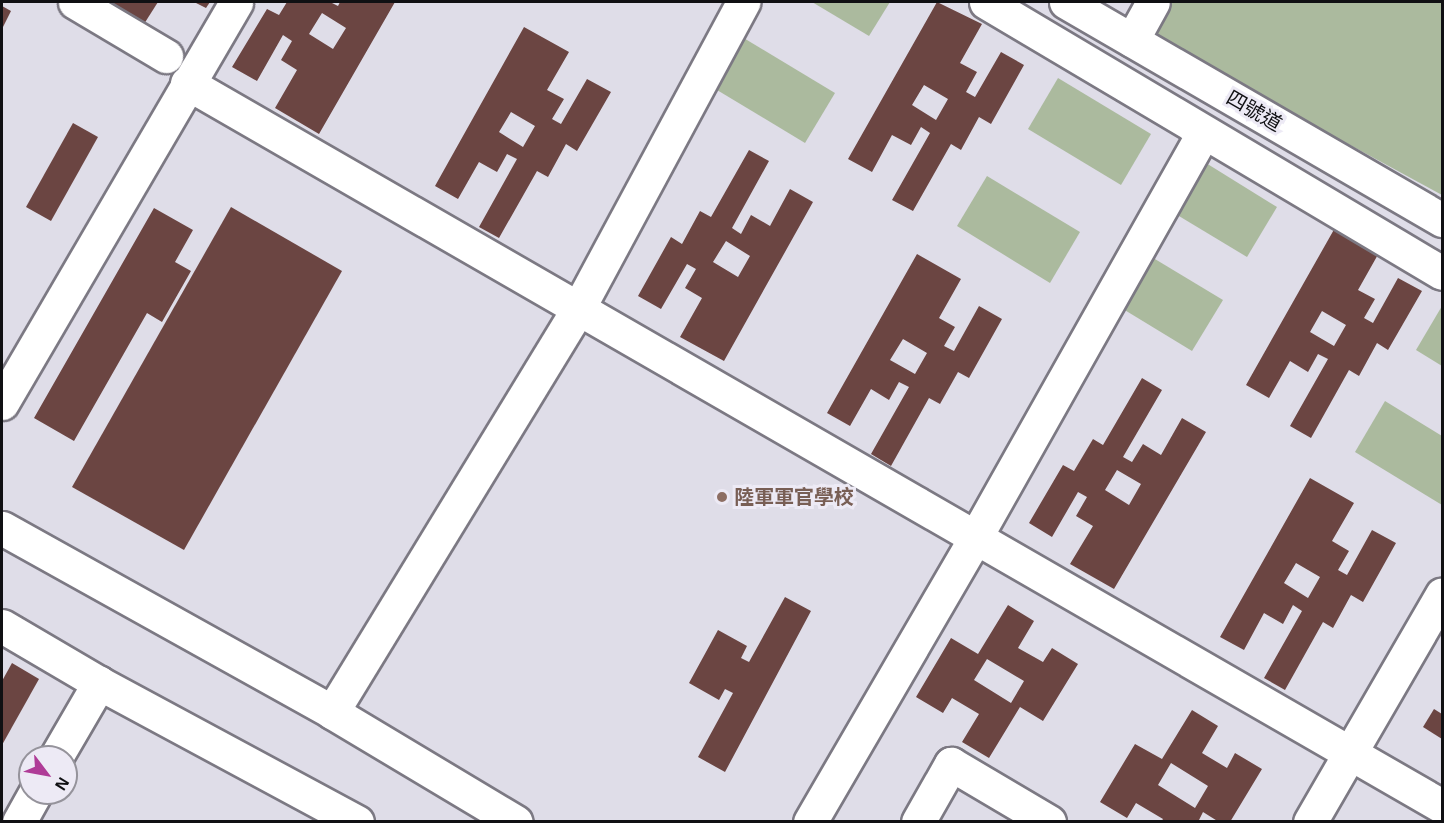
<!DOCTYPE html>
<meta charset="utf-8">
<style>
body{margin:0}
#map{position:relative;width:1444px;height:823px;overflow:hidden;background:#dfdde8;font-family:Helvetica,"Noto Sans TC",sans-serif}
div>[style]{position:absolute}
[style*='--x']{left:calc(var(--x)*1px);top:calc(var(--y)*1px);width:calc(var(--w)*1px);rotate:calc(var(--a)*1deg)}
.green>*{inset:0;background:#abba9e}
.building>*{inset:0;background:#6b4542}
.roads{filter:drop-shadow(2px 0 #7c7983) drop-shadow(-2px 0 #7c7983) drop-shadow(0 2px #7c7983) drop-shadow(0 -2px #7c7983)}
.minor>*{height:33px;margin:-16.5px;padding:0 16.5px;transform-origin:16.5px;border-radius:16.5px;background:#fff}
.dots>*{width:16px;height:16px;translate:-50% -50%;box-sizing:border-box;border:3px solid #edeaf5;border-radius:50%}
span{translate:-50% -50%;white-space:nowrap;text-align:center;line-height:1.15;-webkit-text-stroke:6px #edeaf5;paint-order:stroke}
.street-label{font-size:20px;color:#101013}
.education-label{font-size:20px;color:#785e54;font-weight:700}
.left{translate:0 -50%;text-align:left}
.frame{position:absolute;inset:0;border:3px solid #101013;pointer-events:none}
.north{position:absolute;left:18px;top:745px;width:60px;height:60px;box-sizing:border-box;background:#edeaf5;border:2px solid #95939b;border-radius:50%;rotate:122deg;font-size:16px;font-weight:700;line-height:24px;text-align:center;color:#101013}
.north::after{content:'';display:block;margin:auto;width:21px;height:27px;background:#af3c97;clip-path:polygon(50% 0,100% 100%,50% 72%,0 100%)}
</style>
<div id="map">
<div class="green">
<div style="clip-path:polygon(812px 2px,890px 2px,869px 36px)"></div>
<div style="clip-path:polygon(1166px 2px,1442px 2px,1442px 195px,1159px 41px,1155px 20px)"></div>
<div style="clip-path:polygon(742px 37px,835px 93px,805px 143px,712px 87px)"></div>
<div style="clip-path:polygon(1058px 78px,1151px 134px,1121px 185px,1028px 129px)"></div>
<div style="clip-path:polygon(1185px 150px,1277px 207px,1247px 257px,1154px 201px)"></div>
<div style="clip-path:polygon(987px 176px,1080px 232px,1050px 283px,957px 226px)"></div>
<div style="clip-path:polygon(1130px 244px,1223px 300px,1192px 351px,1100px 295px)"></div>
<div style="clip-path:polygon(1442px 306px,1442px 366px,1416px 350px)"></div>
<div style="clip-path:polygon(1385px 401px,1442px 436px,1442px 505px,1355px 452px)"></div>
</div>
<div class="building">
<div style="clip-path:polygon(107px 2px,158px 2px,144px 24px)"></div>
<div style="clip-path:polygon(194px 2px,210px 2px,206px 8px)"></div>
<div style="clip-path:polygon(evenodd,287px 2px,330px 2px,338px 6px,340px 2px,395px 2px,319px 134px,275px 108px,297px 70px,281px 60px,292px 41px,283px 35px,257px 81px,232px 67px,267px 9px,279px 15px,287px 2px,322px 13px,346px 28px,333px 49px,309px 34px,322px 13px)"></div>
<div style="clip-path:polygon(evenodd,937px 2px,982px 24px,960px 63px,977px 72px,966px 92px,975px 97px,1001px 52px,1024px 65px,991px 124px,979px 117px,961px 150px,951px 144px,913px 211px,892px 200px,930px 133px,921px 127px,911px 145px,892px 135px,872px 172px,848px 159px,937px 2px,924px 85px,948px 99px,936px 120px,912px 105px,924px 85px)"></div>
<div style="clip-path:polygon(2px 6px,11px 11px,2px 29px)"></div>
<div style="clip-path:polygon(evenodd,524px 27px,569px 52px,547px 90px,564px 99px,552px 119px,561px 124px,587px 79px,611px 92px,577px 151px,566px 144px,548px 177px,537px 171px,499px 238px,479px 227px,517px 159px,507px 154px,497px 172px,479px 162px,458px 199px,435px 186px,524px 27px,511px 112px,535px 126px,523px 147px,499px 132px,511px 112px)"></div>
<div style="clip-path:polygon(73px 123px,98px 137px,51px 221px,26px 207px)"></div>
<div style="clip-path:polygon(evenodd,749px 150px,769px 161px,732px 228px,741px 234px,751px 215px,770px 226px,790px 189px,813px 202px,724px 361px,680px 337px,702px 298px,685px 288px,696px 269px,687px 264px,661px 309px,638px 296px,671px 237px,682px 244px,700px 211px,711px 217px,749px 150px,726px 241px,750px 256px,738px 277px,713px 262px,726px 241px)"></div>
<div style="clip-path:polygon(231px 207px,342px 271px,184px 550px,72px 487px)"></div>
<div style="clip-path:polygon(154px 208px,193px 230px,175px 262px,191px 271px,162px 322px,147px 313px,74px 441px,34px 418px)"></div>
<div style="clip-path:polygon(evenodd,1336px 226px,1380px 251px,1358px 290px,1375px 299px,1364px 318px,1373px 323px,1398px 278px,1422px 291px,1388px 350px,1377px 343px,1359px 376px,1349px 370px,1311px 438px,1290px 426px,1328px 359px,1318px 354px,1308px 372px,1290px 361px,1269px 398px,1246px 385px,1336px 226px,1322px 311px,1346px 325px,1334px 346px,1310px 332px,1322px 311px)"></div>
<div style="clip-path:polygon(evenodd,917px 254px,961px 279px,939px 318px,955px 327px,944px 346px,954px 351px,979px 306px,1002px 319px,969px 378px,958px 372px,940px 404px,929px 398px,891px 466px,871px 454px,909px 387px,899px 382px,889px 400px,871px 389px,850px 426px,827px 413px,917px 254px,903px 339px,927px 353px,915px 374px,890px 360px,903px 339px)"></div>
<div style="clip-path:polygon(evenodd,1142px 378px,1162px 390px,1123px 457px,1132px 462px,1143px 444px,1161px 455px,1182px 418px,1206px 432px,1114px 589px,1070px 564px,1093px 526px,1076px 516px,1087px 497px,1078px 492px,1052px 537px,1029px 523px,1063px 465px,1074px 471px,1093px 439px,1103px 445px,1142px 378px,1117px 470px,1141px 484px,1129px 505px,1105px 490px,1117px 470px)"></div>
<div style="clip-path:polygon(evenodd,1310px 478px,1354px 503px,1332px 541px,1349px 551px,1338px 570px,1347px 575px,1372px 530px,1396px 543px,1363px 602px,1351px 595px,1333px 628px,1323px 622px,1285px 690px,1264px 678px,1302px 611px,1293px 605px,1283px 624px,1264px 613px,1244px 650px,1220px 637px,1310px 478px,1296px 563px,1320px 577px,1308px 598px,1284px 583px,1296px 563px)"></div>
<div style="clip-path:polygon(785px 597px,811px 611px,725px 772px,698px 757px,733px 693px,725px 689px,719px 700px,689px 683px,718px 630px,747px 646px,741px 658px,749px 662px)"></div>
<div style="clip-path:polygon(evenodd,1008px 605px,1034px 621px,1018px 648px,1043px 662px,1052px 648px,1078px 664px,1043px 721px,1020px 707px,989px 758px,962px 742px,979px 714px,952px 698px,943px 713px,916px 697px,951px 638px,978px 654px,1008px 605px,987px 659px,1024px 681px,1011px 703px,974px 680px,987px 659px)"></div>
<div style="clip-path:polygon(12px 663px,39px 679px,2px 745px,2px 681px)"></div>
<div style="clip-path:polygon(1434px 709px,1442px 714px,1442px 739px,1423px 727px)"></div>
<div style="clip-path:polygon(evenodd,1192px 710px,1218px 726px,1202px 753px,1227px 768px,1235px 753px,1262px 769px,1230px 822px,1219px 822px,1203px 812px,1198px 822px,1161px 822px,1163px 819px,1136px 803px,1127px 818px,1100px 802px,1135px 744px,1162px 759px,1192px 710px,1171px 763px,1208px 786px,1195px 808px,1158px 785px,1171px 763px)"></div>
</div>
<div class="roads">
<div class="minor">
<div style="--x:75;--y:2;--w:106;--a:30.7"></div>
<div style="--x:986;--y:2;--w:530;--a:30.72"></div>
<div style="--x:1066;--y:2;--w:435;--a:30.1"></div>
<div style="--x:1132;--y:40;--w:43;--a:-61.1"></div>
<div style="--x:187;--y:83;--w:1448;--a:29.95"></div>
<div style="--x:2;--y:403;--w:464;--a:-59.7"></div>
<div style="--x:2;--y:528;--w:378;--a:29.1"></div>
<div style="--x:332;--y:712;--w:214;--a:30.9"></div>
<div style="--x:2;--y:626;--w:113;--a:30.4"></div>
<div style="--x:99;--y:683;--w:293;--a:28.3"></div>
<div style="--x:332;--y:712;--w:472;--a:-58.6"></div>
<div style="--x:578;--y:309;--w:349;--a:-61.7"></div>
<div style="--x:56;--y:757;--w:86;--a:-59.8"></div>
<div style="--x:19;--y:822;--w:33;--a:-61"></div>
<div style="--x:810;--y:822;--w:328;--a:-59.8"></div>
<div style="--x:975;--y:538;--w:456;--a:-60.6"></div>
<div style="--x:918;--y:822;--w:67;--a:-60.4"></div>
<div style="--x:951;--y:764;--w:114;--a:30.6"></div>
<div style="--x:1310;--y:822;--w:263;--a:-59.9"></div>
</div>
</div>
<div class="dots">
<div style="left:722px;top:497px;background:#8d6e63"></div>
</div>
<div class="street-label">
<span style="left:1254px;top:111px;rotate:30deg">四號道</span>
</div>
<div class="education-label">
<span class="left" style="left:734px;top:497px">陸軍軍官學校</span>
</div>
<div class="frame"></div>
<div class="north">N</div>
</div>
